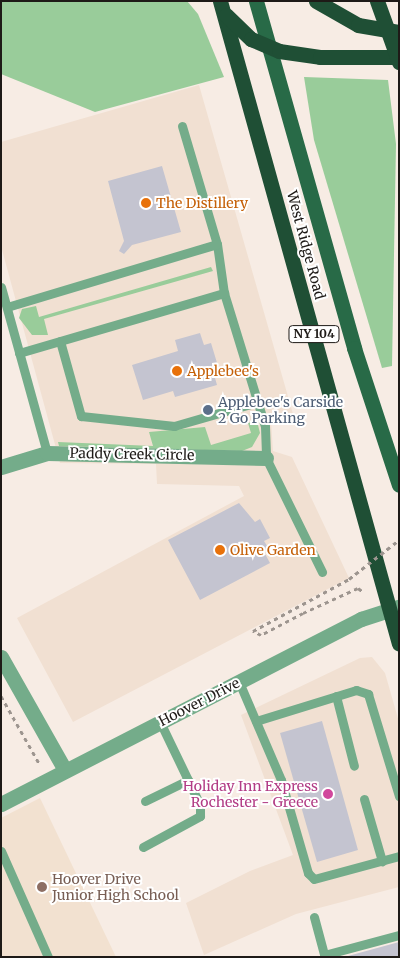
<!DOCTYPE html>
<style>
body{margin:0}
#map{position:relative;width:400px;height:958px;overflow:hidden;background:#f7ece4;font-family:Merriweather,serif}
div>[style]{position:absolute}
[style*='--x']{left:calc(var(--x)*1px);top:calc(var(--y)*1px);width:calc(var(--w)*1px);rotate:calc(var(--a)*1deg)}
.built>*{inset:0;background:#f1e0d2}
.education>*{inset:0;background:#f2e1d0}
.green>*{inset:0;background:#99cc9a}
.building>*{inset:0;background:#c4c4d0}
.path>*{height:3px;margin-top:-1.5px;transform-origin:0;background:repeating-linear-gradient(90deg,#9d958f 0 4px,transparent 0 8px)}
.lane>*{height:9px;margin:-4.5px;padding:0 4.5px;transform-origin:4.5px;border-radius:4.5px;background:#74ac8a}
.street>*{height:15px;margin:-7.5px;padding:0 7.5px;transform-origin:7.5px;border-radius:7.5px;background:#74ac8a}
.primary>*{height:15px;margin:-7.5px;padding:0 7.5px;transform-origin:7.5px;border-radius:7.5px;background:#286a47}
.highway>*{height:15px;margin:-7.5px;padding:0 7.5px;transform-origin:7.5px;border-radius:7.5px;background:#1f4f35}
.path-bridge>*{height:3px;margin-top:-1.5px;transform-origin:0;background:repeating-linear-gradient(90deg,#9d958f 0 4px,transparent 0 8px)}
.highway-bridge>*{height:15px;margin:-7.5px;padding:0 7.5px;transform-origin:7.5px;border-radius:7.5px;background:#1f4f35}
.dots>*{width:14px;height:14px;translate:-50% -50%;box-sizing:border-box;border:2px solid #fff;border-radius:50%}
span{translate:-50% -50%;white-space:nowrap;text-align:center;line-height:1.15;-webkit-text-stroke:4px #fff;paint-order:stroke}
.shield-label span{padding:1px 4px;background:#fff;border:1px solid;border-radius:4px;-webkit-text-stroke-width:0}
.shield-label{font-size:12px;color:#1e1a17;font-weight:700}
.food-label{font-size:14px;color:#c56008}
.left{translate:0 -50%;text-align:left}
.street-label{font-size:14px;color:#1e1a17}
.service-label{font-size:14px;color:#4e5e75}
.hotel-label{font-size:14px;color:#b23c85}
.right{translate:-100% -50%;text-align:right}
.education-label{font-size:14px;color:#785e54}
.frame{position:absolute;inset:0;border:2px solid #1e1a17;pointer-events:none}
</style>
<div id="map">
<div class="built">
<div style="clip-path:polygon(199px 85px,293px 414px,271px 420px,273px 451px,292px 457px,349px 578px,73px 722px,17px 618px,244px 496px,239px 486px,157px 484px,156px 464px,60px 463px,1px 246px,1px 142px)"></div>
<div style="clip-path:polygon(372px 657px,385px 673px,399px 722px,399px 887px,296px 914px,204px 955px,186px 903px,250px 871px,293px 855px,241px 715px,360px 658px)"></div>
</div>
<div class="education">
<div style="clip-path:polygon(40px 798px,116px 957px,1px 957px,1px 818px)"></div>
</div>
<div class="green">
<div style="clip-path:polygon(1px 1px,187px 1px,198px 14px,224px 77px,95px 112px,1px 74px)"></div>
<div style="clip-path:polygon(304px 77px,388px 80px,396px 144px,392px 366px,382px 368px,314px 140px)"></div>
<div style="clip-path:polygon(211px 267px,213px 271px,44px 319px,48px 335px,32px 335px,19px 318px,22px 309px,36px 306px,39px 317px)"></div>
<div style="clip-path:polygon(257px 421px,260px 433px,252px 447px,242px 451px,59px 446px,58px 442px,153px 446px,149px 432px,205px 427px,211px 445px,251px 433px,248px 423px)"></div>
</div>
<div class="building">
<div style="clip-path:polygon(162px 166px,181px 232px,132px 245px,124px 254px,119px 251px,124px 241px,108px 181px)"></div>
<div style="clip-path:polygon(200px 333px,204px 345px,211px 343px,221px 376px,215px 378px,217px 385px,175px 397px,173px 391px,143px 400px,132px 365px,178px 351px,175px 340px)"></div>
<div style="clip-path:polygon(239px 503px,255px 522px,260px 519px,270px 538px,264px 541px,269px 549px,264px 552px,270px 563px,200px 600px,168px 540px)"></div>
<div style="clip-path:polygon(322px 721px,358px 850px,317px 862px,280px 733px)"></div>
<div style="clip-path:polygon(399px 942px,399px 957px,349px 957px,348px 956px)"></div>
</div>
<div class="path">
<div style="--x:303;--y:613;--w:60;--a:-24.4"></div>
<div style="--x:358;--y:588;--w:5;--a:37"></div>
<div style="--x:1;--y:696;--w:79;--a:60.5"></div>
</div>
<div class="lane">
<div style="--x:182;--y:126;--w:123;--a:73.5"></div>
<div style="--x:217;--y:244;--w:49;--a:81.9"></div>
<div style="--x:224;--y:293;--w:139;--a:72.9"></div>
<div style="--x:265;--y:426;--w:32;--a:88"></div>
<div style="--x:266;--y:458;--w:127;--a:63.8"></div>
<div style="--x:1;--y:287;--w:172;--a:74.5"></div>
<div style="--x:7;--y:307;--w:219;--a:-16.7"></div>
<div style="--x:60;--y:341;--w:78;--a:74.4"></div>
<div style="--x:81;--y:416;--w:94;--a:6.1"></div>
<div style="--x:174;--y:426;--w:86;--a:-16.1"></div>
<div style="--x:19;--y:353;--w:214;--a:-16.3"></div>
<div style="--x:239;--y:682;--w:107;--a:66.8"></div>
<div style="--x:281;--y:780;--w:97;--a:73.8"></div>
<div style="--x:308;--y:873;--w:8;--a:45"></div>
<div style="--x:314;--y:879;--w:88;--a:-15.1"></div>
<div style="--x:336;--y:696;--w:72;--a:75.6"></div>
<div style="--x:256;--y:721;--w:105;--a:-17.2"></div>
<div style="--x:356;--y:690;--w:13;--a:18"></div>
<div style="--x:368;--y:694;--w:107;--a:73.1"></div>
<div style="--x:364;--y:799;--w:65;--a:73.8"></div>
<div style="--x:145;--y:801;--w:48;--a:-26"></div>
<div style="--x:143;--y:847;--w:65;--a:-28.5"></div>
<div style="--x:200;--y:816;--w:11;--a:-90"></div>
<div style="--x:200;--y:805;--w:92;--a:-115.7"></div>
<div style="--x:1;--y:851;--w:116;--a:66.1"></div>
<div style="--x:314;--y:917;--w:39;--a:75"></div>
<div style="--x:324;--y:955;--w:78;--a:-14.9"></div>
</div>
<div class="street">
<div style="--x:1;--y:467;--w:48;--a:-16.9"></div>
<div style="--x:47;--y:453;--w:219;--a:1.3"></div>
<div style="--x:1;--y:657;--w:130;--a:60.5"></div>
<div style="--x:1;--y:804;--w:405;--a:-27.2"></div>
<div style="--x:361;--y:619;--w:40;--a:-18"></div>
</div>
<div class="primary">
<div style="--x:256;--y:1;--w:361;--a:74.2"></div>
<div style="--x:354;--y:348;--w:144;--a:71.8"></div>
</div>
<div class="highway">
<div style="--x:220;--y:1;--w:667;--a:74.44"></div>
<div style="--x:316;--y:1;--w:48;--a:29.7"></div>
<div style="--x:358;--y:25;--w:42;--a:9.7"></div>
<div style="--x:226;--y:15;--w:35;--a:44"></div>
<div style="--x:251;--y:39;--w:30;--a:23"></div>
<div style="--x:279;--y:51;--w:41;--a:8.3"></div>
<div style="--x:320;--y:57;--w:79;--a:0"></div>
</div>
<div class="path-bridge">
<div style="--x:303;--y:613;--w:47;--a:152.4"></div>
<div style="--x:261;--y:635;--w:9;--a:-153"></div>
<div style="--x:253;--y:631;--w:109;--a:-28.4"></div>
<div style="--x:349;--y:579;--w:63;--a:-38"></div>
</div>
<div class="highway-bridge">
<div style="--x:377;--y:1;--w:65;--a:70.2"></div>
</div>
<div class="dots">
<div style="left:146px;top:203px;background:#e8710a"></div>
<div style="left:177px;top:371px;background:#e8710a"></div>
<div style="left:208px;top:410px;background:#5c6f8a"></div>
<div style="left:220px;top:550px;background:#e8710a"></div>
<div style="left:328px;top:794px;background:#d1479c"></div>
<div style="left:42px;top:887px;background:#8d6e63"></div>
</div>
<div class="shield-label">
<span style="left:314px;top:334px">NY 104</span>
</div>
<div class="food-label">
<span class="left" style="left:156px;top:203px">The Distillery</span>
<span class="left" style="left:187px;top:371px">Applebee's</span>
<span class="left" style="left:230px;top:550px">Olive Garden</span>
</div>
<div class="street-label">
<span style="left:306px;top:245px;rotate:75deg">West Ridge Road</span>
<span style="left:132px;top:454px;rotate:1deg">Paddy Creek Circle</span>
<span style="left:199px;top:702px;rotate:-27deg">Hoover Drive</span>
</div>
<div class="service-label">
<span class="left" style="left:218px;top:410px">Applebee's Carside<br>2 Go Parking</span>
</div>
<div class="hotel-label">
<span class="right" style="left:318px;top:794px">Holiday Inn Express<br>Rochester - Greece</span>
</div>
<div class="education-label">
<span class="left" style="left:52px;top:887px">Hoover Drive<br>Junior High School</span>
</div>
<div class="frame"></div>
</div>
